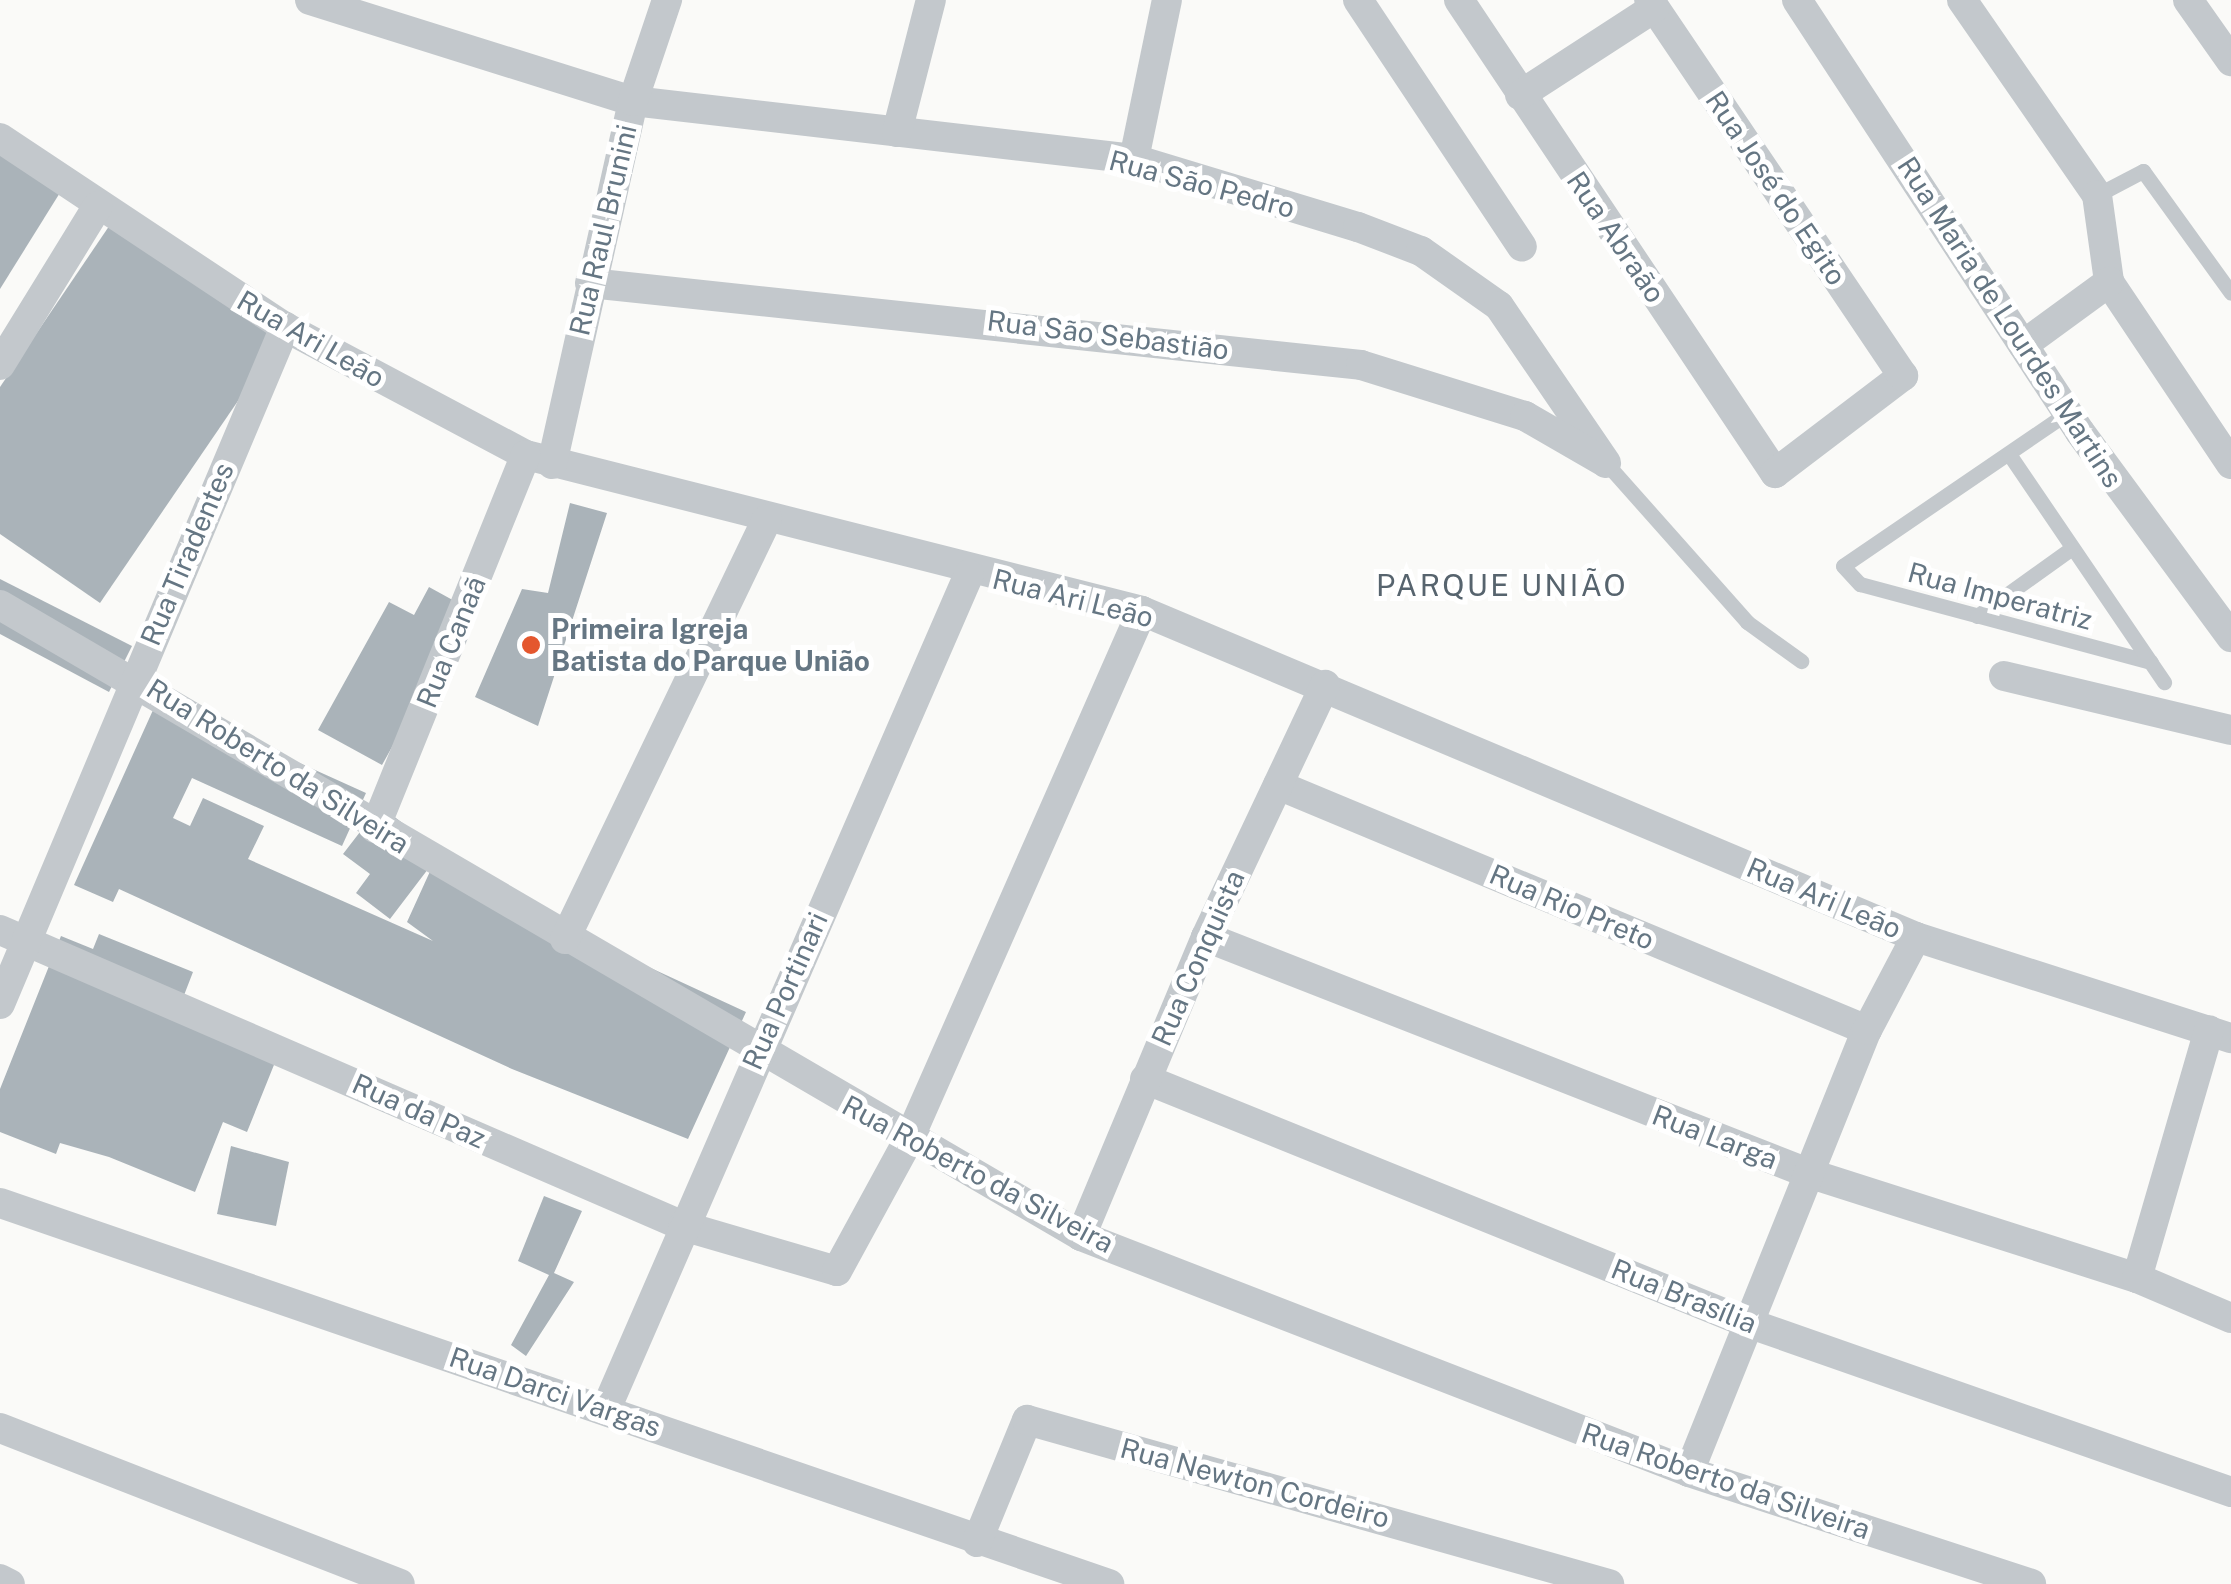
<!DOCTYPE html>
<meta charset="utf-8">
<style>
body{margin:0}
#map{position:relative;width:2231px;height:1584px;overflow:hidden;background:#fafaf8;font-family:"Public Sans",sans-serif}
div>[style]{position:absolute}
[style*='--x']{left:calc(var(--x)*1px);top:calc(var(--y)*1px);width:calc(var(--w)*1px);rotate:calc(var(--a)*1deg)}
.building>*{inset:0;background:#aab3b9}
.lane>*{height:15px;margin:-7.5px;padding:0 7.5px;transform-origin:7.5px;border-radius:7.5px;background:#c3c8cc}
.street>*{height:30px;margin:-15px;padding:0 15px;transform-origin:15px;border-radius:15px;background:#c3c8cc}
.dots>*{width:28px;height:28px;translate:-50% -50%;box-sizing:border-box;border:5px solid #fff;border-radius:50%}
span{translate:-50% -50%;white-space:nowrap;text-align:center;line-height:1.15;-webkit-text-stroke:10px #fff;paint-order:stroke}
.street-label{font-size:28px;color:#657683}
.poi-label{font-size:28px;color:#657683;font-weight:700}
.left{translate:0 -50%;text-align:left}
.neighbourhood-label{font-size:30px;color:#57646e;letter-spacing:2.5px}
</style>
<div id="map">
<div class="building">
<div style="clip-path:polygon(0 124px,71px 175px,0 289px)"></div>
<div style="clip-path:polygon(118px 213px,287px 329px,100px 603px,0 534px,0 387px)"></div>
<div style="clip-path:polygon(570px 503px,607px 513px,538px 726px,475px 697px,522px 589px,548px 593px)"></div>
<div style="clip-path:polygon(0 579px,132px 646px,109px 692px,0 634px)"></div>
<div style="clip-path:polygon(429px 587px,469px 609px,382px 765px,318px 730px,389px 602px,414px 615px)"></div>
<div style="clip-path:polygon(158px 699px,366px 793px,342px 846px,192px 778px,173px 818px,190px 826px,203px 798px,264px 826px,248px 859px,433px 941px,407px 922px,432px 867px,746px 1012px,688px 1139px,512px 1069px,119px 889px,113px 902px,74px 885px)"></div>
<div style="clip-path:polygon(380px 806px,441px 852px,390px 919px,356px 893px,370px 874px,343px 854px)"></div>
<div style="clip-path:polygon(99px 934px,193px 972px,181px 1003px,282px 1045px,247px 1132px,223px 1122px,195px 1192px,109px 1157px,60px 1143px,56px 1154px,0 1132px,0 1089px,61px 936px,93px 949px)"></div>
<div style="clip-path:polygon(231px 1146px,289px 1162px,276px 1226px,217px 1214px)"></div>
<div style="clip-path:polygon(544px 1196px,582px 1211px,554px 1273px,574px 1282px,526px 1356px,511px 1345px,549px 1275px,518px 1261px)"></div>
</div>
<div class="lane">
<div style="--x:2097;--y:195;--w:52;--a:-27.6"></div>
<div style="--x:2143;--y:171;--w:150;--a:54.2"></div>
<div style="--x:2067;--y:413;--w:271;--a:145.7"></div>
<div style="--x:1843;--y:566;--w:25;--a:47"></div>
<div style="--x:1860;--y:584;--w:301;--a:15"></div>
<div style="--x:2009;--y:454;--w:276;--a:55.8"></div>
<div style="--x:1606;--y:463;--w:213;--a:48.4"></div>
<div style="--x:1747;--y:622;--w:67;--a:35.8"></div>
<div style="--x:1977;--y:616;--w:117;--a:-35.6"></div>
</div>
<div class="street">
<div style="--x:310;--y:0;--w:338;--a:17.4"></div>
<div style="--x:633;--y:101;--w:504;--a:6.6"></div>
<div style="--x:1134;--y:159;--w:234;--a:16.9"></div>
<div style="--x:1358;--y:227;--w:67;--a:20.9"></div>
<div style="--x:1421;--y:251;--w:95;--a:35.2"></div>
<div style="--x:1499;--y:306;--w:190;--a:55.7"></div>
<div style="--x:1358;--y:0;--w:296;--a:56.4"></div>
<div style="--x:1459;--y:0;--w:569;--a:56.25"></div>
<div style="--x:1775;--y:473;--w:161;--a:-37.2"></div>
<div style="--x:1903;--y:376;--w:454;--a:-124"></div>
<div style="--x:1797;--y:0;--w:516;--a:56.77"></div>
<div style="--x:2080;--y:432;--w:255;--a:53.6"></div>
<div style="--x:1962;--y:0;--w:237;--a:55.3"></div>
<div style="--x:2097;--y:195;--w:88;--a:82.1"></div>
<div style="--x:2109;--y:282;--w:219;--a:56.2"></div>
<div style="--x:2188;--y:0;--w:75;--a:54.8"></div>
<div style="--x:1520;--y:95;--w:160;--a:-33"></div>
<div style="--x:897;--y:132;--w:136;--a:-75.6"></div>
<div style="--x:0;--y:138;--w:342;--a:33.6"></div>
<div style="--x:285;--y:327;--w:273;--a:28"></div>
<div style="--x:526;--y:455;--w:635;--a:14.21"></div>
<div style="--x:1142;--y:611;--w:840;--a:22.84"></div>
<div style="--x:1916;--y:937;--w:331;--a:17.8"></div>
<div style="--x:1134;--y:159;--w:162;--a:-78.3"></div>
<div style="--x:590;--y:283;--w:775;--a:6.07"></div>
<div style="--x:1361;--y:365;--w:172;--a:17.3"></div>
<div style="--x:1525;--y:416;--w:90;--a:30"></div>
<div style="--x:2023;--y:345;--w:107;--a:-36.2"></div>
<div style="--x:0;--y:365;--w:187;--a:-58.4"></div>
<div style="--x:552;--y:464;--w:372;--a:-77.4"></div>
<div style="--x:633;--y:101;--w:107;--a:-71.4"></div>
<div style="--x:0;--y:605;--w:1252;--a:30.27"></div>
<div style="--x:1081;--y:1236;--w:652;--a:21.21"></div>
<div style="--x:1689;--y:1472;--w:360;--a:18.1"></div>
<div style="--x:2004;--y:676;--w:233;--a:13.4"></div>
<div style="--x:1278;--y:785;--w:638;--a:22.59"></div>
<div style="--x:375;--y:828;--w:402;--a:-68"></div>
<div style="--x:0;--y:930;--w:744;--a:23.43"></div>
<div style="--x:683;--y:1226;--w:160;--a:16.3"></div>
<div style="--x:837;--y:1271;--w:150;--a:-61.4"></div>
<div style="--x:909;--y:1139;--w:577;--a:-66.19"></div>
<div style="--x:1206;--y:937;--w:647;--a:21.41"></div>
<div style="--x:1808;--y:1173;--w:345;--a:17.7"></div>
<div style="--x:2137;--y:1278;--w:102;--a:23.1"></div>
<div style="--x:565;--y:939;--w:466;--a:-64.3"></div>
<div style="--x:0;--y:1004;--w:735;--a:-67.17"></div>
<div style="--x:1145;--y:1079;--w:650;--a:22.03"></div>
<div style="--x:1748;--y:1323;--w:512;--a:19.28"></div>
<div style="--x:0;--y:1203;--w:1173;--a:18.96"></div>
<div style="--x:1081;--y:1236;--w:324;--a:-67.3"></div>
<div style="--x:1206;--y:937;--w:279;--a:-64.7"></div>
<div style="--x:2137;--y:1278;--w:258;--a:-73.8"></div>
<div style="--x:606;--y:1409;--w:910;--a:-66.5"></div>
<div style="--x:0;--y:1428;--w:429;--a:21.3"></div>
<div style="--x:1689;--y:1472;--w:476;--a:-68.1"></div>
<div style="--x:1867;--y:1030;--w:105;--a:-62.2"></div>
<div style="--x:977;--y:1542;--w:132;--a:-67.7"></div>
<div style="--x:1027;--y:1420;--w:605;--a:15.74"></div>
<div style="--x:0;--y:1579;--w:11;--a:27"></div>
</div>
<div class="dots">
<div style="left:531px;top:645px;background:#e4572e"></div>
</div>
<div class="street-label">
<span style="left:1202px;top:184px;rotate:15deg">Rua São Pedro</span>
<span style="left:1776px;top:188px;rotate:56deg">Rua José do Egito</span>
<span style="left:603px;top:230px;rotate:-77deg">Rua Raul Brunini</span>
<span style="left:1616px;top:237px;rotate:56deg">Rua Abraão</span>
<span style="left:2010px;top:322px;rotate:57deg">Rua Maria de Lourdes Martins</span>
<span style="left:1108px;top:335px;rotate:7deg">Rua São Sebastião</span>
<span style="left:311px;top:339px;rotate:30deg">Rua Ari Leão</span>
<span style="left:187px;top:554px;rotate:-67deg">Rua Tiradentes</span>
<span style="left:2000px;top:596px;rotate:15deg">Rua Imperatriz</span>
<span style="left:1073px;top:598px;rotate:14deg">Rua Ari Leão</span>
<span style="left:451px;top:642px;rotate:-68deg">Rua Canaã</span>
<span style="left:278px;top:766px;rotate:32deg">Rua Roberto da Silveira</span>
<span style="left:1824px;top:898px;rotate:23deg">Rua Ari Leão</span>
<span style="left:1572px;top:907px;rotate:23deg">Rua Rio Preto</span>
<span style="left:1198px;top:958px;rotate:-66deg">Rua Conquista</span>
<span style="left:785px;top:991px;rotate:-66deg">Rua Portinari</span>
<span style="left:419px;top:1111px;rotate:24deg">Rua da Paz</span>
<span style="left:1715px;top:1137px;rotate:21deg">Rua Larga</span>
<span style="left:978px;top:1174px;rotate:28deg">Rua Roberto da Silveira</span>
<span style="left:1684px;top:1296px;rotate:22deg">Rua Brasília</span>
<span style="left:555px;top:1392px;rotate:19deg">Rua Darci Vargas</span>
<span style="left:1726px;top:1481px;rotate:19deg">Rua Roberto da Silveira</span>
<span style="left:1255px;top:1483px;rotate:15deg">Rua Newton Cordeiro</span>
</div>
<div class="poi-label">
<span class="left" style="left:551px;top:645px">Primeira Igreja<br>Batista do Parque União</span>
</div>
<div class="neighbourhood-label">
<span style="left:1502px;top:585px">PARQUE UNIÃO</span>
</div>
</div>
